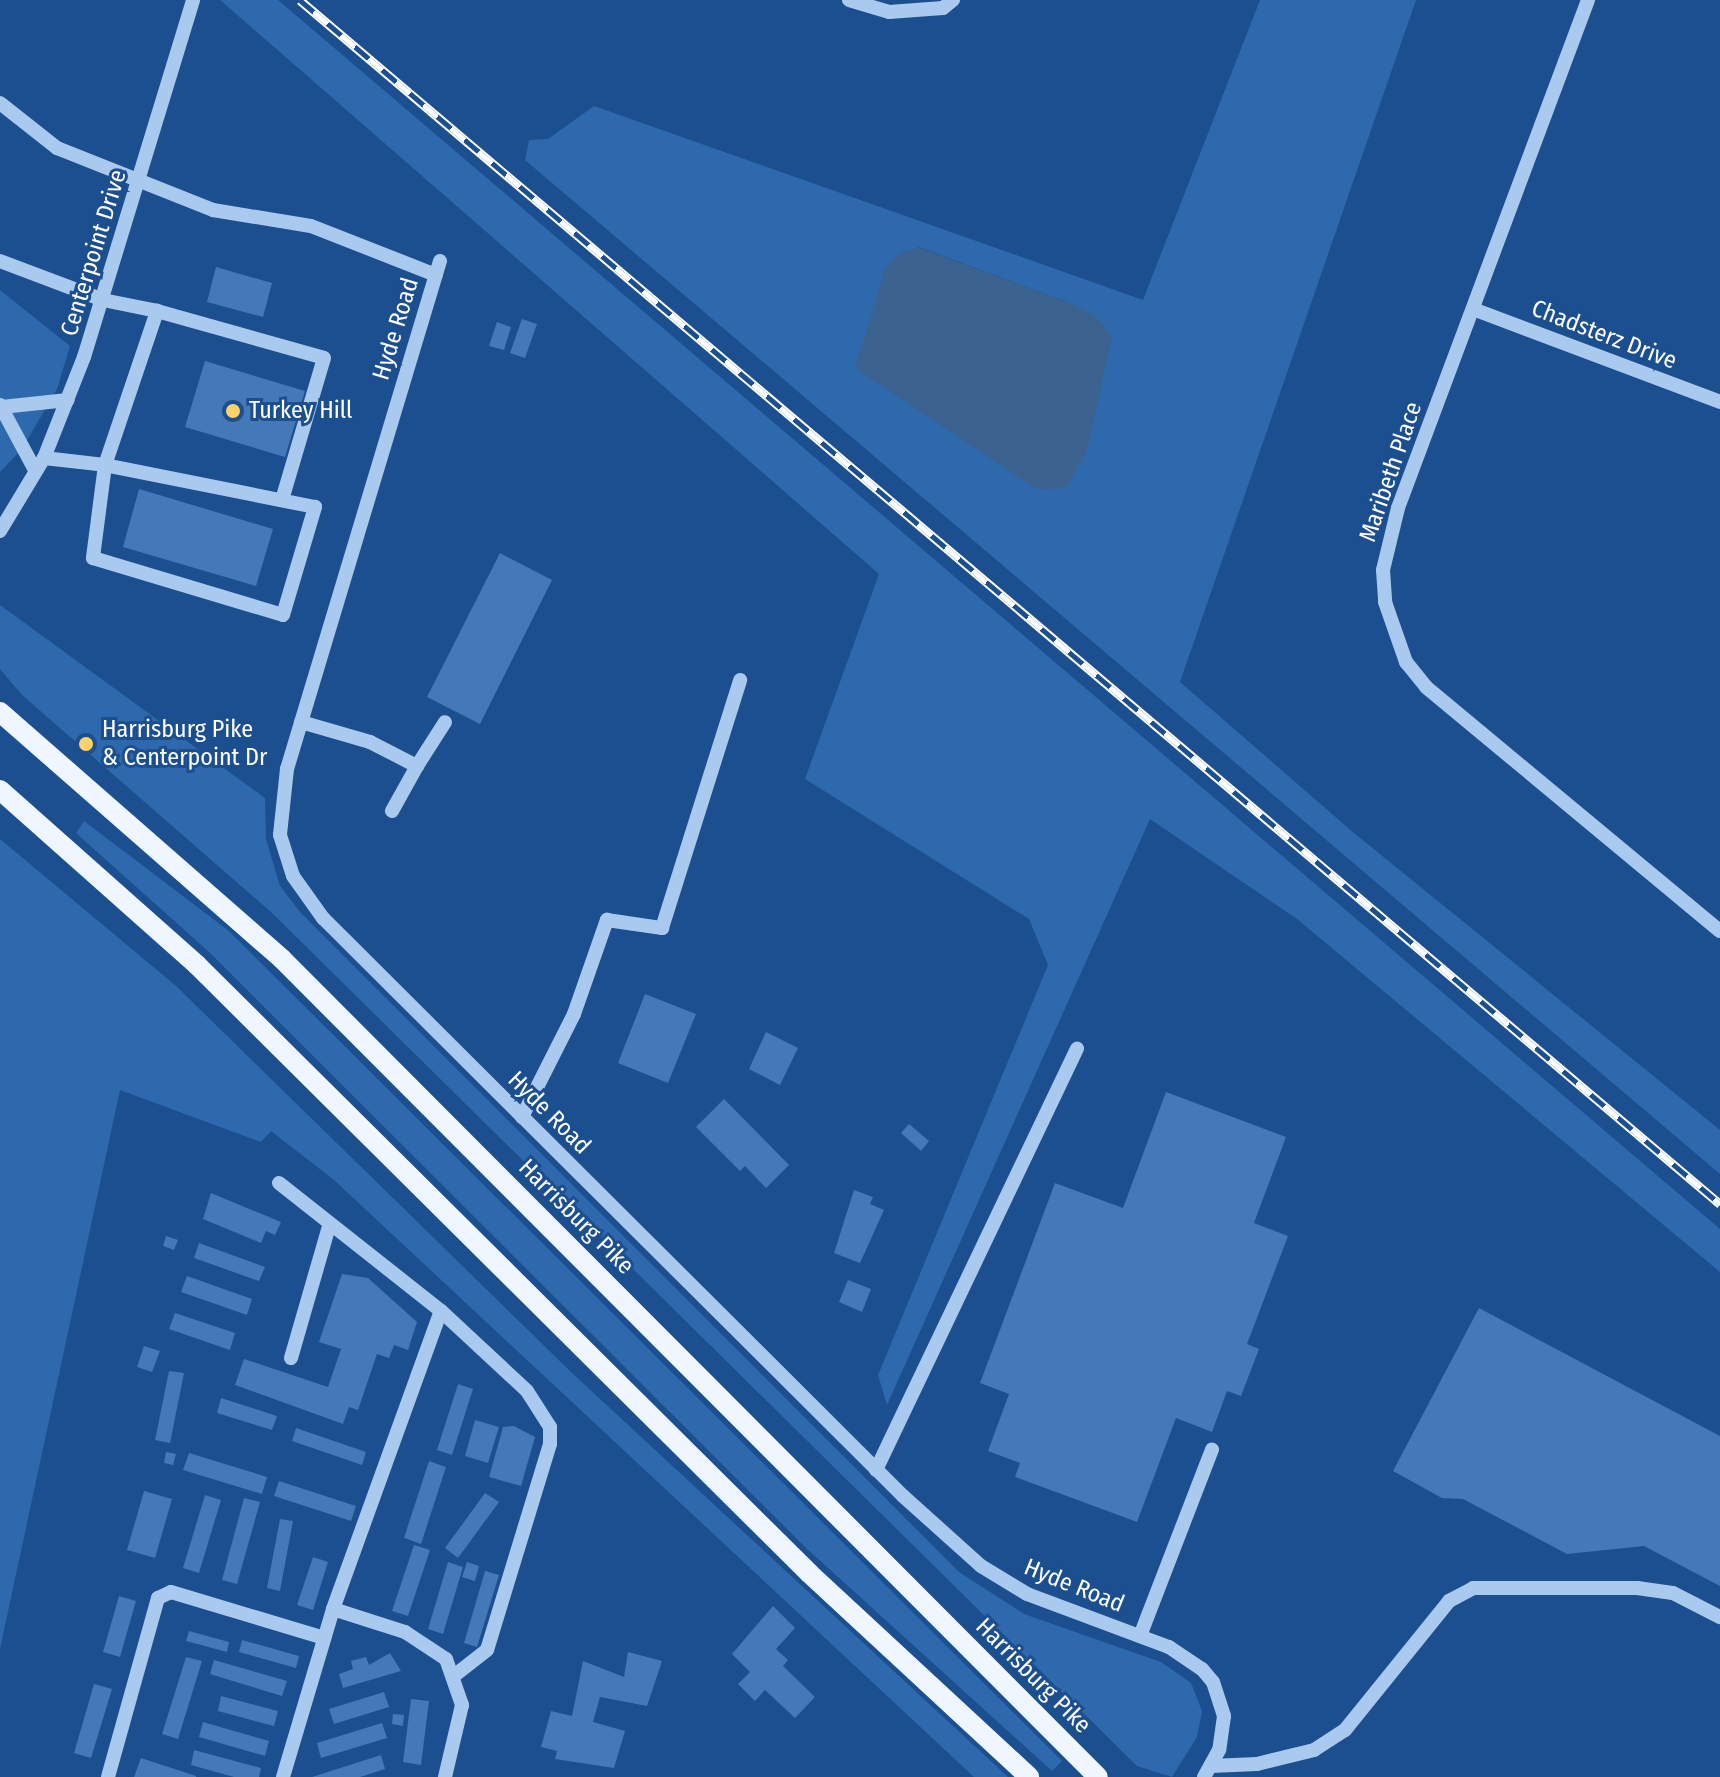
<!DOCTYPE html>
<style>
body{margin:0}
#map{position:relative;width:1720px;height:1777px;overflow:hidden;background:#1b4f8f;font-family:"Fira Sans Condensed",sans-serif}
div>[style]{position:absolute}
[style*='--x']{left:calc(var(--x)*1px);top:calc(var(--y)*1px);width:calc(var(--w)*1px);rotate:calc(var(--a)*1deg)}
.green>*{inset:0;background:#2e69ad}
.water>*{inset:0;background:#3c6290}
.building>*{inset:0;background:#4478b7}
.minor>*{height:14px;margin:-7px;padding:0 7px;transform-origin:7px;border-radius:7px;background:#a9c9ee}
.major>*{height:20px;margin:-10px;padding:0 10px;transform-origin:10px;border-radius:10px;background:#f0f6ff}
.rail>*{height:9px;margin-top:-4.5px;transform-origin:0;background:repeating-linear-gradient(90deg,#1b4f8f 0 18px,#fff 0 36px);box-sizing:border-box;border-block:2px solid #fff}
.dots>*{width:22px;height:22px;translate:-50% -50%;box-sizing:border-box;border:4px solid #1b4f8f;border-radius:50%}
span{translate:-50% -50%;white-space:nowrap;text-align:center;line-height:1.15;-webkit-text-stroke:6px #1b4f8f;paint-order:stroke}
.street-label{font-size:24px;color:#fff}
.poi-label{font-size:24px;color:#fff}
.left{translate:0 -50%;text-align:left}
</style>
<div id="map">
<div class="green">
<div style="clip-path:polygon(220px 0,278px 0,1720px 1229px,1720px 1272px,1297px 919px,1150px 819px,887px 1405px,878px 1375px,1048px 965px,1029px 919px,805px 779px,879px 574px)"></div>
<div style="clip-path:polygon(evenodd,1260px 0,1416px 0,1180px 682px,1354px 833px,1720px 1130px,1720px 1174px,525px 160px,529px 140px,548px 139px,594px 106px,1143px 300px,1260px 0,919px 247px,1072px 304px,898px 255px,919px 247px)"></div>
<div style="clip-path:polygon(0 290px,70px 346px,57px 389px,22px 449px,0 472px)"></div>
<div style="clip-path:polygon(0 605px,265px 798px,266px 839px,280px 886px,300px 912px,959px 1572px,1024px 1614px,1161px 1662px,1191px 1683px,1202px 1711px,1197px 1737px,1172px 1777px,1137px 1766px,272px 913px,22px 695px,0 669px)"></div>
<div style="clip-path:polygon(84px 821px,229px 931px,1062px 1761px,1052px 1771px,805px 1547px,209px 952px,76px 833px)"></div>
<div style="clip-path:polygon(0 839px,175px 985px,571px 1372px,1008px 1777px,974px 1777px,334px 1180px,271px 1131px,261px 1142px,120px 1090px,0 1649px)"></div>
</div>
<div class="water">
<div style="clip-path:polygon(918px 247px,1072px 304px,1098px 318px,1112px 336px,1088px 447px,1067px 487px,1043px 490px,1029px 484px,855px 368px,885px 269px,898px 255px)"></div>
</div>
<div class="building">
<div style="clip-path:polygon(216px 267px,272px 283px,263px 317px,207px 302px)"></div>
<div style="clip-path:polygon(522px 319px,537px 324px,525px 358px,510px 353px)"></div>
<div style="clip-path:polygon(497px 322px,511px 327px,504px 350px,489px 346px)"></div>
<div style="clip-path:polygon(205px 361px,305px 391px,285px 457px,185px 427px)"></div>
<div style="clip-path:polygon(139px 489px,273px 529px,256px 586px,123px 547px)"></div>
<div style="clip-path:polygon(500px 553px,552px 580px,480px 724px,427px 697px)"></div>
<div style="clip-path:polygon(645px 994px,696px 1014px,668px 1083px,618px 1063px)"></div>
<div style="clip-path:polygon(766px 1032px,798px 1048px,780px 1085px,749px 1069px)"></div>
<div style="clip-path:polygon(1166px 1092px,1286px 1137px,1254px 1223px,1288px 1236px,1247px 1344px,1259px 1349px,1241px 1396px,1227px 1391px,1212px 1432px,1176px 1418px,1137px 1522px,1015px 1477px,1020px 1463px,988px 1451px,1009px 1394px,980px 1383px,1055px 1183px,1123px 1208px)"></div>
<div style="clip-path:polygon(724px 1099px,789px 1165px,766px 1188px,745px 1166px,740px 1171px,696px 1127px)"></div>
<div style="clip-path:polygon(909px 1124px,929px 1141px,921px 1151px,901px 1133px)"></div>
<div style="clip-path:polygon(854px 1190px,873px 1197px,870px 1204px,884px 1210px,860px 1263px,834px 1253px)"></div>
<div style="clip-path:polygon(211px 1193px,281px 1222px,275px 1235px,266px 1231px,261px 1243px,203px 1219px)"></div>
<div style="clip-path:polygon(166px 1236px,178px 1240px,174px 1250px,163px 1246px)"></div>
<div style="clip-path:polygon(199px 1243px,265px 1267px,259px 1281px,194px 1258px)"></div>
<div style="clip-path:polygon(342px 1274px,368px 1278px,417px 1322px,408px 1350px,394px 1345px,389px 1358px,377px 1354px,358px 1410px,349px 1407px,343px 1424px,235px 1385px,244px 1359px,328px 1387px,341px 1349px,319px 1342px)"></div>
<div style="clip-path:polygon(187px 1276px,252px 1299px,247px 1315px,181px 1292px)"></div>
<div style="clip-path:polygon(848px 1280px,871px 1289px,862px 1312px,839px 1302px)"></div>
<div style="clip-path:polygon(1479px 1308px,1720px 1436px,1720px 1586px,1644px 1546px,1567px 1554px,1463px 1499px,1442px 1498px,1393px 1471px)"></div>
<div style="clip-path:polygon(175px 1313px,235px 1333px,230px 1350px,169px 1329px)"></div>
<div style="clip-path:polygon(144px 1346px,160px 1351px,152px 1372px,137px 1367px)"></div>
<div style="clip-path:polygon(169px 1371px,184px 1373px,170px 1443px,155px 1440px)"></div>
<div style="clip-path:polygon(458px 1384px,473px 1389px,452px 1455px,437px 1450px)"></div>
<div style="clip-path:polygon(221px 1398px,277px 1416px,272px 1430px,217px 1413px)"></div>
<div style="clip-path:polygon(475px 1420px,499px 1427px,488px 1463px,465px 1456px)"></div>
<div style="clip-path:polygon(514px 1426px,535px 1437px,521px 1486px,489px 1477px,503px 1427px)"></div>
<div style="clip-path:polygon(296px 1428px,366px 1452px,362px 1465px,292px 1441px)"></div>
<div style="clip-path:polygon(166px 1452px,176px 1454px,173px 1465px,164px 1463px)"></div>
<div style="clip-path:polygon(189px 1453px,267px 1477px,262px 1494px,183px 1470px)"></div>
<div style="clip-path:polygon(429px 1461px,446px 1467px,421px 1544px,404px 1538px)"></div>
<div style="clip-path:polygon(279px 1481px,356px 1506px,351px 1521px,274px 1496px)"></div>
<div style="clip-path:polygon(144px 1491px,172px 1499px,155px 1558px,127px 1550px)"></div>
<div style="clip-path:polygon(485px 1493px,499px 1502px,458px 1558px,445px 1548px)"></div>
<div style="clip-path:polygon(205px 1495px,221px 1500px,199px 1573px,183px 1568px)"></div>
<div style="clip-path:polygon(244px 1498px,260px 1502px,237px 1584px,222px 1580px)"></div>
<div style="clip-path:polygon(280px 1519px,293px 1521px,280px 1591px,267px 1588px)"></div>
<div style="clip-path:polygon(414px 1545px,430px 1550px,408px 1616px,392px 1611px)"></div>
<div style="clip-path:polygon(313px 1557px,328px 1562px,313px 1610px,297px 1605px)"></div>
<div style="clip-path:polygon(448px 1562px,463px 1567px,443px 1634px,428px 1629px)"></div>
<div style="clip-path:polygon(467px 1562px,479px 1566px,475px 1581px,462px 1577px)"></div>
<div style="clip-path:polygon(485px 1571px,499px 1575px,477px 1647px,464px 1643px)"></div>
<div style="clip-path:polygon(119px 1596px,136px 1601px,120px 1657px,103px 1652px)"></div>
<div style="clip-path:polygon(773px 1606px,795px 1628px,776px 1649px,788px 1660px,783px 1666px,815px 1697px,795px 1718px,765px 1690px,755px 1701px,738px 1684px,750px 1672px,732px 1654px)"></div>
<div style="clip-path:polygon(189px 1631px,229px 1642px,227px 1652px,186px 1641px)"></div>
<div style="clip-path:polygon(242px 1640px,299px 1656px,296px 1668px,239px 1652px)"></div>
<div style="clip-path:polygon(628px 1652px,662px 1661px,647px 1706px,600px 1697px,593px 1722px,625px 1731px,614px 1768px,555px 1759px,557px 1751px,541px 1747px,551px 1711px,572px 1716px,583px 1661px,624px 1677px)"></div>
<div style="clip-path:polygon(390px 1653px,401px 1671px,343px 1688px,339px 1674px,353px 1669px,351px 1661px,366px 1657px,369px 1665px)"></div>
<div style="clip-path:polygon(186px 1657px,202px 1661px,178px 1739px,162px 1734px)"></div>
<div style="clip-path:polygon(214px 1660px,287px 1681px,282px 1696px,210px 1674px)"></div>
<div style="clip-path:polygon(94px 1684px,112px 1689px,91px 1758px,74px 1753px)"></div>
<div style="clip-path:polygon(384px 1692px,389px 1707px,334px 1724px,329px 1709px)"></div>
<div style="clip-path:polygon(221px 1696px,278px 1711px,274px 1726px,218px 1711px)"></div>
<div style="clip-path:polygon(411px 1699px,429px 1701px,421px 1765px,403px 1762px)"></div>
<div style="clip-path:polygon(393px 1714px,404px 1715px,403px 1726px,392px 1724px)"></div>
<div style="clip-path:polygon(203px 1722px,269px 1741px,265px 1756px,199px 1737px)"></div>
<div style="clip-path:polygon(382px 1723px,387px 1738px,321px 1758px,317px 1743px)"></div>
<div style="clip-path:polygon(194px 1750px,261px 1768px,259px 1777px,234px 1777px,191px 1765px)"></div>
<div style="clip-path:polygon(381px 1755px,385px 1769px,360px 1777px,312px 1777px)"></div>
<div style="clip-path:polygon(141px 1758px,196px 1776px,196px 1777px,134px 1777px)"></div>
</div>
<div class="minor">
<div style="--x:849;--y:0;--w:42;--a:16.7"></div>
<div style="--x:889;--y:12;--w:54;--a:-4.2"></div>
<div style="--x:943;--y:8;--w:13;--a:-39"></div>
<div style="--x:1588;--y:0;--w:542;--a:110.51"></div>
<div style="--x:1398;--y:508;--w:64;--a:103.6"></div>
<div style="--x:1383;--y:570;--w:32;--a:86"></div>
<div style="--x:1385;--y:602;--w:64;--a:70.7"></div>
<div style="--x:1406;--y:662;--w:32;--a:51"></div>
<div style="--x:1426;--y:687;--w:382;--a:39.7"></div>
<div style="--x:0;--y:103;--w:73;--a:38.3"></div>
<div style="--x:57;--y:148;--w:168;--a:21.7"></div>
<div style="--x:213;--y:210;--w:99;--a:9.3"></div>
<div style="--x:311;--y:226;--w:134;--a:21.4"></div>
<div style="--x:0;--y:261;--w:110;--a:20.7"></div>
<div style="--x:103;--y:300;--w:55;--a:11.5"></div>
<div style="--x:440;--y:261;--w:531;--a:106.76"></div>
<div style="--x:287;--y:769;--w:66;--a:96.1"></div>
<div style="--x:280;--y:835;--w:43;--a:72.4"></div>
<div style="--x:293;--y:876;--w:52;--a:54.5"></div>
<div style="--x:323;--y:918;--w:819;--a:44.9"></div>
<div style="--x:903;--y:1496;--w:105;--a:41.9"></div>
<div style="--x:981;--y:1566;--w:54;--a:31.3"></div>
<div style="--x:1027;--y:1594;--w:152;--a:20.5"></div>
<div style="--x:1169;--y:1647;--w:40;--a:34"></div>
<div style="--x:1202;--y:1669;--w:17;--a:50"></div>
<div style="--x:1213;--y:1682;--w:36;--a:72"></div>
<div style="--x:1224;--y:1716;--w:34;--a:98"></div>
<div style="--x:1219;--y:1750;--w:31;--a:119"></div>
<div style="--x:1473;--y:309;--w:264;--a:20.6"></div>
<div style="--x:0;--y:405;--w:74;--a:61.7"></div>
<div style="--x:2;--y:407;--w:66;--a:-6.1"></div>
<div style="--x:44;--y:458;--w:61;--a:6.5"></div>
<div style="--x:105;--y:465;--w:94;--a:97.4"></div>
<div style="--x:93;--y:558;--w:198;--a:16.7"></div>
<div style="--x:283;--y:615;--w:113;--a:-73.5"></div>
<div style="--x:315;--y:507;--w:214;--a:-168.7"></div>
<div style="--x:105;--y:465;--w:163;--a:-71.3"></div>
<div style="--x:157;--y:311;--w:173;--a:15.7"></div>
<div style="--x:324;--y:358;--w:148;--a:106.5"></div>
<div style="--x:0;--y:531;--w:85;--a:-58.9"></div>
<div style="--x:44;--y:458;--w:109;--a:-68.4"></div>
<div style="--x:84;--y:357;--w:373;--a:-73"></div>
<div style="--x:301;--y:722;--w:72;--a:16.2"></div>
<div style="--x:370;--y:742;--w:53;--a:27.1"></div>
<div style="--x:417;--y:766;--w:52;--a:-57.5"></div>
<div style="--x:392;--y:811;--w:51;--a:-60.9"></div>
<div style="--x:522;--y:1117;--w:115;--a:-63.2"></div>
<div style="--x:574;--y:1014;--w:100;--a:-70.7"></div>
<div style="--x:607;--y:920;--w:56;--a:8.3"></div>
<div style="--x:662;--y:928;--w:260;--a:-72.5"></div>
<div style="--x:279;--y:1183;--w:206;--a:38.3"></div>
<div style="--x:441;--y:1311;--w:117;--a:42.9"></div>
<div style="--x:527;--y:1391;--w:43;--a:57.4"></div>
<div style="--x:550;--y:1427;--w:17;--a:90"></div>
<div style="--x:550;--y:1444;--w:215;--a:107"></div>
<div style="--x:487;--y:1650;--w:41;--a:142"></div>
<div style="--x:291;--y:1358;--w:137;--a:-73.9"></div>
<div style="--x:876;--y:1470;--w:467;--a:-64.5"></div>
<div style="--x:333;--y:1609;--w:76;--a:17.7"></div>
<div style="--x:405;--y:1632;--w:49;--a:33.4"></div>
<div style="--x:446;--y:1659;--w:49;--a:70.8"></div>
<div style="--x:462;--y:1705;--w:74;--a:103.3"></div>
<div style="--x:1140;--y:1636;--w:200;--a:-68.9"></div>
<div style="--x:1211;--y:1766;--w:46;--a:-2.5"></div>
<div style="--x:1257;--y:1764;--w:59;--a:-13.8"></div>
<div style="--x:1314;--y:1750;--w:37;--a:-33"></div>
<div style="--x:1345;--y:1730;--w:166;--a:-51.1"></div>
<div style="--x:1449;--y:1601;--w:27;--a:-28"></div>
<div style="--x:1473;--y:1588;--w:164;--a:0"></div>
<div style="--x:1637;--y:1588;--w:36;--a:8"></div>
<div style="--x:1673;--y:1593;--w:53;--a:27.1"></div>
<div style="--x:108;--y:1777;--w:186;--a:-74.4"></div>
<div style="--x:158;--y:1598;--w:14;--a:-25"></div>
<div style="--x:171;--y:1592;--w:160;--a:16.7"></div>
<div style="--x:283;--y:1777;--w:175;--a:-73.4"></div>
<div style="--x:333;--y:1609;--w:317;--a:-70.1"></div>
</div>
<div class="major">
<div style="--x:0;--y:712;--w:375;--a:41.2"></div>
<div style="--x:282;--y:959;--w:1155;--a:45.07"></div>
<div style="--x:0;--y:790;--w:264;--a:41.6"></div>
<div style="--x:197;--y:965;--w:863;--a:44.81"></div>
<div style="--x:809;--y:1573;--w:300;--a:42.8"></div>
</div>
<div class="rail">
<div style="--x:300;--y:0;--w:1862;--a:40.29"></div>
</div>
<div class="dots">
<div style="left:233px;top:411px;background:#ffd166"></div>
<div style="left:86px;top:744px;background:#ffd166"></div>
</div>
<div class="street-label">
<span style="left:94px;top:253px;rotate:-73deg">Centerpoint Drive</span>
<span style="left:396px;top:329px;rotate:-73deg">Hyde Road</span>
<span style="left:1604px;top:335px;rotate:21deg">Chadsterz Drive</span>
<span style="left:1391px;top:472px;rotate:-71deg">Maribeth Place</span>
<span style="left:549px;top:1113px;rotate:45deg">Hyde Road</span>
<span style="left:576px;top:1217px;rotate:45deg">Harrisburg Pike</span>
<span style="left:1074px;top:1586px;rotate:22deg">Hyde Road</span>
<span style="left:1033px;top:1676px;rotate:45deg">Harrisburg Pike</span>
</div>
<div class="poi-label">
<span class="left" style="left:249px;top:411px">Turkey Hill</span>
<span class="left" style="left:102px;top:744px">Harrisburg Pike<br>&amp; Centerpoint Dr</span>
</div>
</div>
